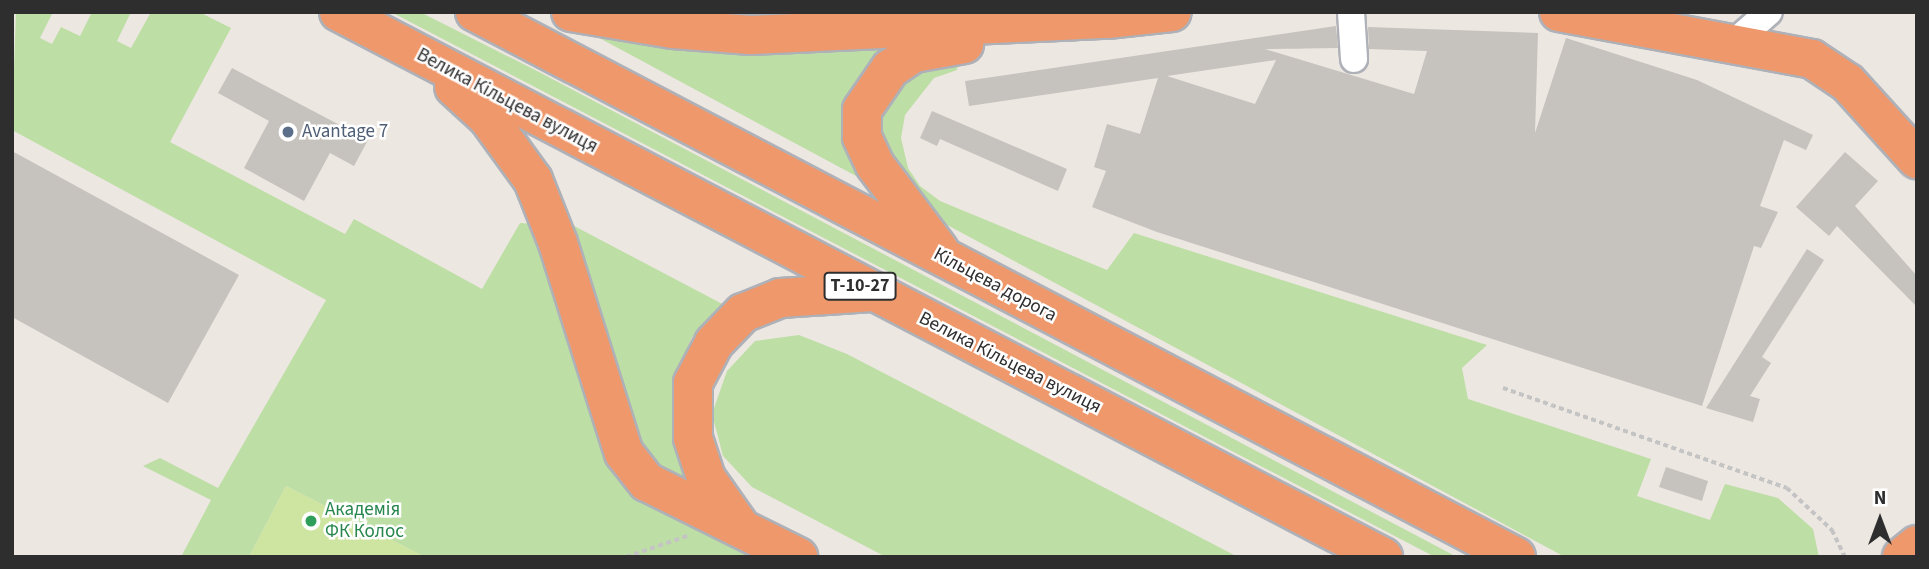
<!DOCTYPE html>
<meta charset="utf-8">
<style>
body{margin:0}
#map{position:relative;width:1929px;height:569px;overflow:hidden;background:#ede7e2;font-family:"Source Sans 3",sans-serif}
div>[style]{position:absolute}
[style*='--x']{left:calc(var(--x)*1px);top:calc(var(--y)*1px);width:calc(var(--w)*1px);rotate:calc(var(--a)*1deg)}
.green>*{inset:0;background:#bddea4}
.pitch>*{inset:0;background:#cee4a1}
.building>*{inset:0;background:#c6c2bd}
.path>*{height:3.5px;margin-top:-1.75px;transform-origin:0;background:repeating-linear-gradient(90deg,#c4c4c4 0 5px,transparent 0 8.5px)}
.roads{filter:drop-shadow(2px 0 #aeb1b8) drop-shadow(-2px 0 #aeb1b8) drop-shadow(0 2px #aeb1b8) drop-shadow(0 -2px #aeb1b8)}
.minor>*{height:26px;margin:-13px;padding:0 13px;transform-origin:13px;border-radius:13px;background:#fff}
.highway>*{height:38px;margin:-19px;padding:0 19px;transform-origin:19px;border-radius:19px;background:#ef986b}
.dots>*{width:19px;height:19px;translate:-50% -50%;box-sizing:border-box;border:4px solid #fff;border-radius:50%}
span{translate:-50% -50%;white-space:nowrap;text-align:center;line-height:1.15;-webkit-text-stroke:5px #fff;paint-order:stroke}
.shield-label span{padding:2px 5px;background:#fff;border:2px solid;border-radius:5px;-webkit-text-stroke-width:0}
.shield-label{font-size:18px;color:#2e2e2e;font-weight:700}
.street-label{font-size:19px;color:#2e2e2e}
.service-label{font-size:19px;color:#4e5e75}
.left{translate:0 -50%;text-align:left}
.leisure-label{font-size:19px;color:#27864d}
.frame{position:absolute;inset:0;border:14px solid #2e2e2e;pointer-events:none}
.north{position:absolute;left:1845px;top:485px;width:70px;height:70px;-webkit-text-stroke:5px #fff;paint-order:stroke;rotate:0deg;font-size:19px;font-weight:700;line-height:28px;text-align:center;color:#2e2e2e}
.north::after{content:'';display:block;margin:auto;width:24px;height:32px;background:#2e2e2e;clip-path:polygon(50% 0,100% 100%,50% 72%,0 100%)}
</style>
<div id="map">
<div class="green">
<div style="clip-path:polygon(16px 12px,53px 12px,40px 38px,52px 44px,61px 27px,80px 36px,92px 12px,131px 12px,117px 41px,131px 48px,151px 12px,199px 12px,231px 28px,170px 142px,345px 234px,354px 219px,482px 289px,520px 223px,535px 224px,635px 490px,753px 557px,425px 557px,286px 486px,249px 557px,181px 557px,211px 500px,143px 466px,160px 458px,218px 488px,326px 300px,12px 130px)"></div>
<div style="clip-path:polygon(391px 12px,420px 12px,539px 72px,1457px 557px,1435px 557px)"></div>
<div style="clip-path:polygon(551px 12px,1021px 12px,968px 14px,957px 70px,934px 78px,905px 115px,901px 138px,908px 168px,920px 186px,940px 201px,1107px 270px,1134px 233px,1487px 345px,1462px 368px,1468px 399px,1651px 459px,1637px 496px,1710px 520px,1725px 484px,1778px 498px,1813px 529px,1819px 557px,1565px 557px)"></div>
<div style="clip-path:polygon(559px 218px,730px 308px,692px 337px,673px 382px,673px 417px,682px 461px,697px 488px,651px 465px,628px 426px,589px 275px)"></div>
<div style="clip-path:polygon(799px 335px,847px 354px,1238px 557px,886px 557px,752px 487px,723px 456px,712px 414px,727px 371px,755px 341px)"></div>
</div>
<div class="pitch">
<div style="clip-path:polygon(286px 486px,425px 557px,249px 557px)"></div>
</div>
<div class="building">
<div style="clip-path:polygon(evenodd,1336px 26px,1338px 48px,1265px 49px,1414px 94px,1427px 51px,1369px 49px,1368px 27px,1538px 33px,1535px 133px,1566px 38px,1697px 80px,1813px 135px,1806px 150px,1784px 140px,1760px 206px,1778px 212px,1761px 248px,1754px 246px,1702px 406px,1157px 232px,1092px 207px,1106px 171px,1094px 167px,1107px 124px,1140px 134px,1158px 78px,969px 106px,965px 81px,1336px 26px,1276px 60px,1255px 104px,1167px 76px,1276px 60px)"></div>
<div style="clip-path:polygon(232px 68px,368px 140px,354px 166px,330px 153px,304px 201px,244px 168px,269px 121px,218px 93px)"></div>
<div style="clip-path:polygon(932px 111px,1067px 169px,1058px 191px,940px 139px,937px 146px,920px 138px)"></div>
<div style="clip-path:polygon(12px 151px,239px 275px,168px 403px,12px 317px)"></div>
<div style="clip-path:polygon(1845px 152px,1878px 181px,1855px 206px,1917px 276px,1917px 307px,1837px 226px,1829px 236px,1796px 207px)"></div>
<div style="clip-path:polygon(1807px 249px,1824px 260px,1762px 357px,1771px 363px,1750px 396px,1760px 399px,1753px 422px,1706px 408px)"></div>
<div style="clip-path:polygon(1666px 467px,1708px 481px,1702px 501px,1659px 487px)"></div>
</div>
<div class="path">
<div style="--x:1503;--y:388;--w:301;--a:19.4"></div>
<div style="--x:1787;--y:488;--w:62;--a:43"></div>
<div style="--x:1832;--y:530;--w:30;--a:64"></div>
<div style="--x:626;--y:557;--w:68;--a:-19"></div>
</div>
<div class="roads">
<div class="minor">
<div style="--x:1351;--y:12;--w:47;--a:86.3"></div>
<div style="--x:1731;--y:45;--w:50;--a:-41"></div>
</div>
<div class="highway">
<div style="--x:339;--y:12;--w:1178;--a:27.57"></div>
<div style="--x:475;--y:12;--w:1175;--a:27.63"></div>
<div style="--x:571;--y:12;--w:103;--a:9.5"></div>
<div style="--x:673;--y:29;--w:78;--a:4.4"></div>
<div style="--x:751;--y:35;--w:356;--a:-2.6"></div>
<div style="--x:1107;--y:19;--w:65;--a:-6.1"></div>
<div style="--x:1559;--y:12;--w:257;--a:10.5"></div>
<div style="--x:1812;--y:59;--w:43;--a:33.7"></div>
<div style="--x:1848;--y:83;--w:103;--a:47.8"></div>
<div style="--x:454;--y:87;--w:46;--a:42.4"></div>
<div style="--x:488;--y:118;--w:77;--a:54"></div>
<div style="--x:533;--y:180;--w:68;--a:68.4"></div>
<div style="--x:558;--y:243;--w:220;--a:72.6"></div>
<div style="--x:624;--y:453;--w:37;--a:52"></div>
<div style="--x:647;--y:482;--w:169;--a:26.4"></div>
<div style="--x:939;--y:250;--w:106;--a:-127"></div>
<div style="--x:875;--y:165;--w:31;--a:-115"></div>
<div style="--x:862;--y:137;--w:27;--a:-90"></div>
<div style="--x:862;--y:110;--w:50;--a:-55.7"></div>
<div style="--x:890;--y:69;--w:29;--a:-34"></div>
<div style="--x:914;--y:53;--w:51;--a:-10.2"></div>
<div style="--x:739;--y:525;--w:57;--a:-125.1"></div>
<div style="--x:706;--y:478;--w:42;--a:-108"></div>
<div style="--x:693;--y:438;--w:55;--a:-90"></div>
<div style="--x:693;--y:383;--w:45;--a:-62.3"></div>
<div style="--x:714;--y:343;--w:42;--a:-46"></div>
<div style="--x:743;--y:313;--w:40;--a:-22"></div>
<div style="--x:780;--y:298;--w:92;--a:-3.7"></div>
<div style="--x:1902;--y:557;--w:19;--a:-39"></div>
</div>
</div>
<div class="dots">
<div style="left:288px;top:132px;background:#5c6f8a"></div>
<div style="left:311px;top:521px;background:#2e9e5b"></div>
</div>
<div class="shield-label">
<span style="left:860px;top:286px">Т-10-27</span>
</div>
<div class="street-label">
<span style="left:507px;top:101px;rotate:28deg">Велика Кільцева вулиця</span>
<span style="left:995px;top:285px;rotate:28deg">Кільцева дорога</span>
<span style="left:1010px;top:363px;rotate:27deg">Велика Кільцева вулиця</span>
</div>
<div class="service-label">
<span class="left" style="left:302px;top:132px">Avantage 7</span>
</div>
<div class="leisure-label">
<span class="left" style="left:325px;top:521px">Академія<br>ФК Колос</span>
</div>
<div class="frame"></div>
<div class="north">N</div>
</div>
